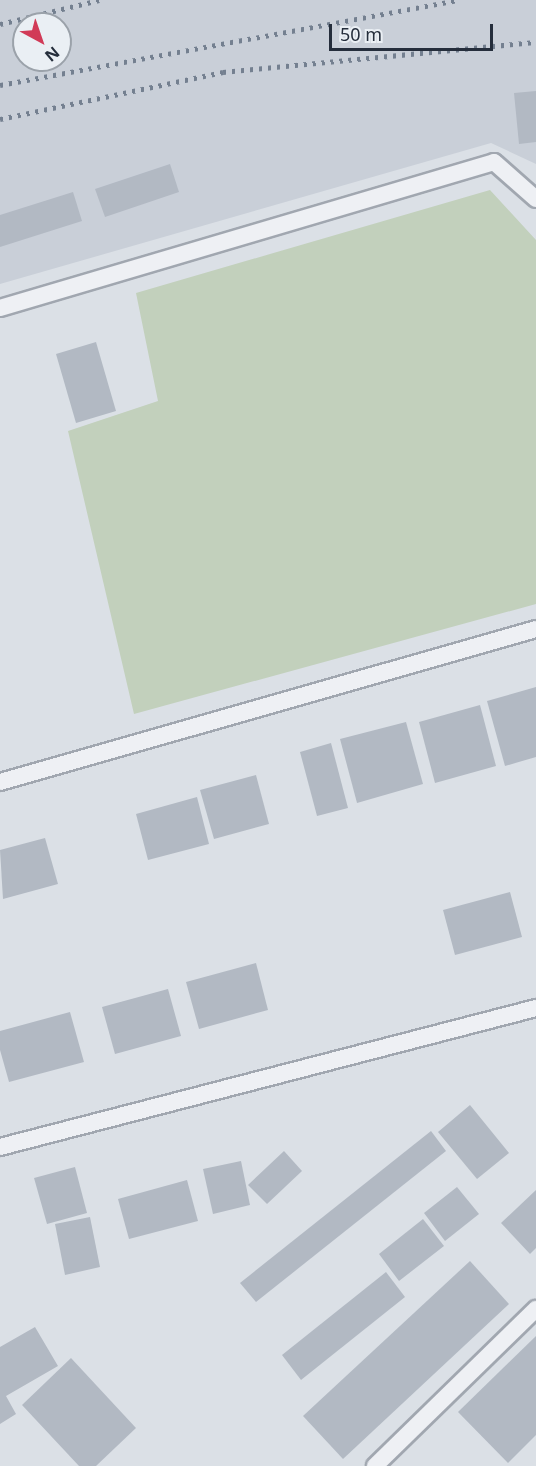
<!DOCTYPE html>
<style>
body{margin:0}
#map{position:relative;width:536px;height:1466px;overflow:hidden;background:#dbe0e6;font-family:"Noto Sans",sans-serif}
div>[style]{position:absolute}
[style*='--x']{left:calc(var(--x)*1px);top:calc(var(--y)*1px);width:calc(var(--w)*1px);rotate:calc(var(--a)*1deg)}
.built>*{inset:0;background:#c9cfd8}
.green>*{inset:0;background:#c2d0bc}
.building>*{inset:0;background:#b2b9c3}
.roads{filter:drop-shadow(2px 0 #a1a7b0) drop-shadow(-2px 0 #a1a7b0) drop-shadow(0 2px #a1a7b0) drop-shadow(0 -2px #a1a7b0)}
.minor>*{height:16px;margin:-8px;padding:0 8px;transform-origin:8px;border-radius:8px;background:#eef0f4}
.rail>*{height:4.5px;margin-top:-2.25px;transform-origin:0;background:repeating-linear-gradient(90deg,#748090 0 3px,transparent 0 9px)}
span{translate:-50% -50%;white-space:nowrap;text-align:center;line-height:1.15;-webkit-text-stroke:4.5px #eaeff4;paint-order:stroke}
.north{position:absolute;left:12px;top:12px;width:60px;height:60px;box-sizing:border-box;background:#eaeff4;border:2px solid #9ba2aa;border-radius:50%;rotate:140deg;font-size:16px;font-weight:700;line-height:24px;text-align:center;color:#252e3c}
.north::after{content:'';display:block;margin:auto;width:21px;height:27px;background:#d13a57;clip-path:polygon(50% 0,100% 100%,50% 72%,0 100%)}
.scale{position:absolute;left:329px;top:24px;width:164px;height:27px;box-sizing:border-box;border:3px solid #252e3c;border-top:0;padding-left:8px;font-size:18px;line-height:21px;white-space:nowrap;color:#252e3c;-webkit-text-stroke:4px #eaeff4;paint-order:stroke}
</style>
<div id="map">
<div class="built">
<div style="clip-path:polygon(evenodd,0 0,536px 0,536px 164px,491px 143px,0 284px,0 0,24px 24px,60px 24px,60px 60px,24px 60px,24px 24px)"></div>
</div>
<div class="green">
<div style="clip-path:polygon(490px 190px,536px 240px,536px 604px,134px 714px,68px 431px,158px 401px,136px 293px)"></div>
</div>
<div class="building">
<div style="clip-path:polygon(536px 91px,536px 142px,519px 144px,514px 93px)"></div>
<div style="clip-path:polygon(170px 164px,179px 192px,105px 217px,95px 189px)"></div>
<div style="clip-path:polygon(73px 192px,82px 221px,0 247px,0 215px)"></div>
<div style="clip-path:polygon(96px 342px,116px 411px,76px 423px,56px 354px)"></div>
<div style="clip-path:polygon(536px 687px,536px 757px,505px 766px,487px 701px)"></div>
<div style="clip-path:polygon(480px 705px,496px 766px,435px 783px,419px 722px)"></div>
<div style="clip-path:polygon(406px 722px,423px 784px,357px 803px,340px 739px)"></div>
<div style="clip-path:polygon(331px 743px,348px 808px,317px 816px,300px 752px)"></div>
<div style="clip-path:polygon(256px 775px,269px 824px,214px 839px,200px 790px)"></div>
<div style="clip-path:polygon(197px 797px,209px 844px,148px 860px,136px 814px)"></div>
<div style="clip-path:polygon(45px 838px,58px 884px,3px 899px,0 850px)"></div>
<div style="clip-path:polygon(510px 892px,522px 937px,455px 955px,443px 910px)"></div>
<div style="clip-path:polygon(256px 963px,268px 1010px,199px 1029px,186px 982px)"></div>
<div style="clip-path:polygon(168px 989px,181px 1036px,115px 1054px,102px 1007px)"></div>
<div style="clip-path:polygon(70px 1012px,84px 1062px,9px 1082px,0 1050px,0 1031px)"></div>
<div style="clip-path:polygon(470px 1105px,509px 1153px,477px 1179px,438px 1132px)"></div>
<div style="clip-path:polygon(431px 1131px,446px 1151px,256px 1302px,240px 1283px)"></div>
<div style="clip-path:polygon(284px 1151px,302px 1171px,267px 1204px,248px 1185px)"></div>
<div style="clip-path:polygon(241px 1161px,250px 1205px,213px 1214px,203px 1169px)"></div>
<div style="clip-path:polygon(75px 1167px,87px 1213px,47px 1224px,34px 1178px)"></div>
<div style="clip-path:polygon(187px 1180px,198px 1221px,129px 1239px,118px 1199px)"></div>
<div style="clip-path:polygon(457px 1187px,479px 1214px,445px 1241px,424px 1213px)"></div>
<div style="clip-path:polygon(536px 1190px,536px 1248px,530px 1254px,501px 1223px)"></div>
<div style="clip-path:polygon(90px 1217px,100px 1267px,65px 1275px,55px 1224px)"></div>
<div style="clip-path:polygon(423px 1219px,444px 1246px,399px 1281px,379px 1254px)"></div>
<div style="clip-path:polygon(470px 1261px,509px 1304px,343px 1459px,303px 1416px)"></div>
<div style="clip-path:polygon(386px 1272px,405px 1297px,301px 1380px,282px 1355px)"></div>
<div style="clip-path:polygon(35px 1327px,58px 1366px,6px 1396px,16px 1414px,0 1424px,0 1347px)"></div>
<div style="clip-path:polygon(536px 1336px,536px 1435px,508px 1463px,458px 1412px)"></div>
<div style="clip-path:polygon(71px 1358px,136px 1428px,96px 1466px,79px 1466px,22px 1405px)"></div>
</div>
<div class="roads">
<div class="minor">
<div style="--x:0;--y:308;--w:515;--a:-16.46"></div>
<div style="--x:494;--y:162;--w:56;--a:41.4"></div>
<div style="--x:0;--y:782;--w:557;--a:-15.93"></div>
<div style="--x:0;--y:1147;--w:554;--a:-14.54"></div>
<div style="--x:375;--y:1466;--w:225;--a:-44.3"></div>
</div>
</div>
<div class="rail">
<div style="--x:0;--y:24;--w:102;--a:-13.6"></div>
<div style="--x:0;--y:85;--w:467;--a:-10.5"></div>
<div style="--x:0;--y:119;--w:228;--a:-11.9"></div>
<div style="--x:223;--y:72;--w:314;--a:-5.5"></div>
</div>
<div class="north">N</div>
<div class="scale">50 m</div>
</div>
